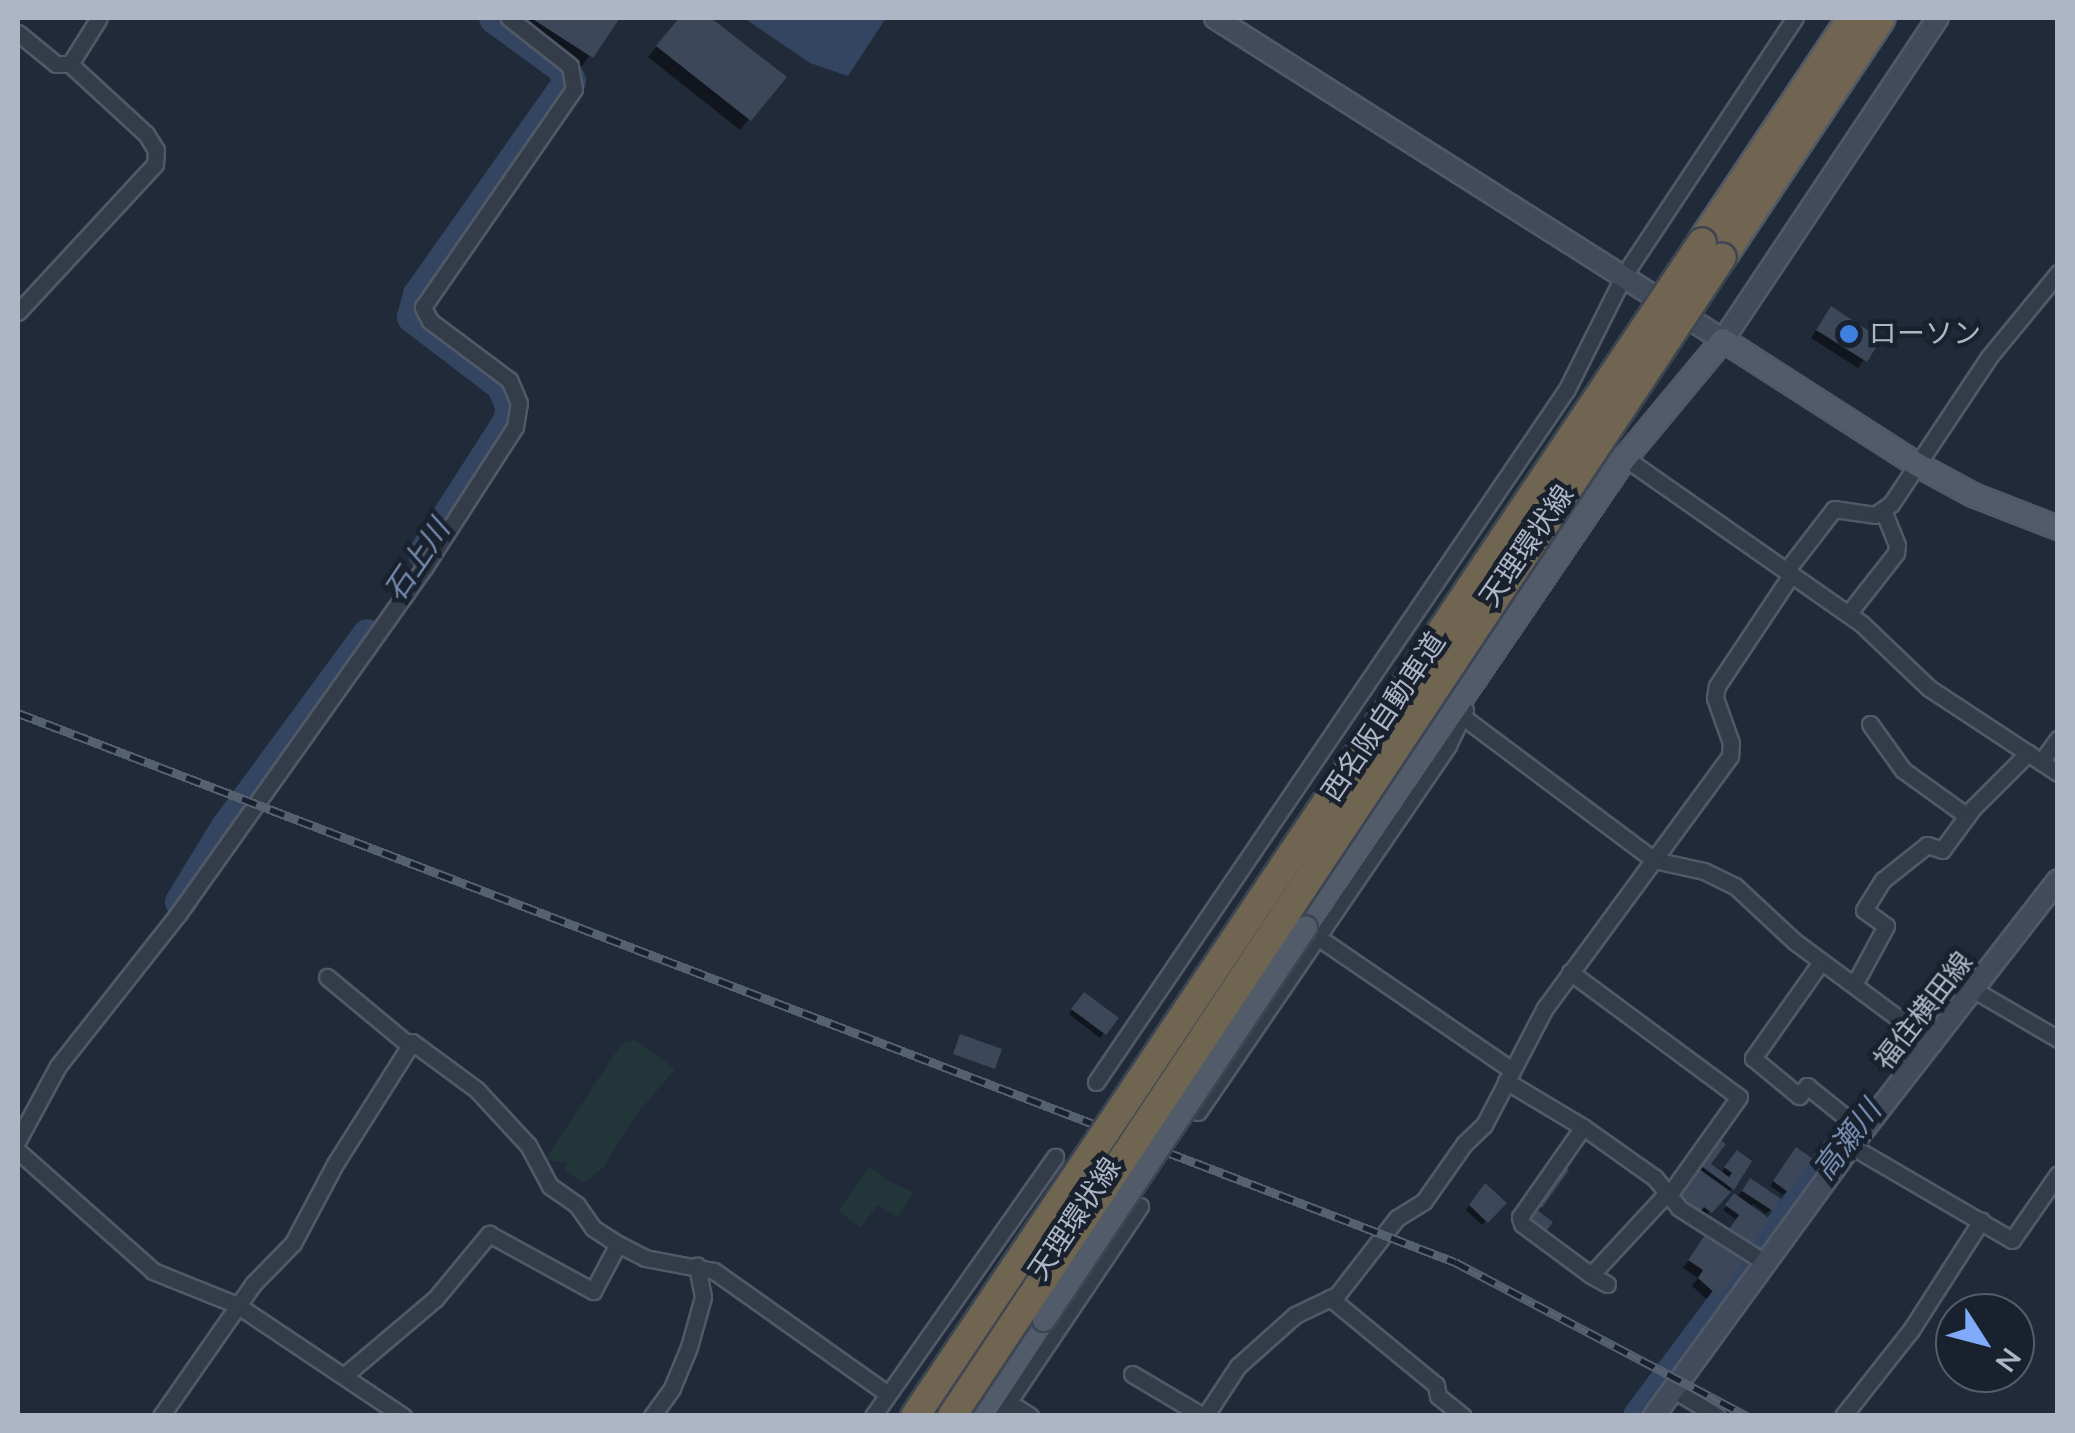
<!DOCTYPE html>
<meta charset="utf-8">
<style>
body{margin:0}
#map{position:relative;width:2075px;height:1433px;overflow:hidden;background:#202a39;font-family:"Nunito Sans","Noto Sans JP",sans-serif}
div>[style]{position:absolute}
[style*='--x']{left:calc(var(--x)*1px);top:calc(var(--y)*1px);width:calc(var(--w)*1px);rotate:calc(var(--a)*1deg)}
.green>*{inset:0;background:#22363a}
.water>*{inset:0;background:#334561}
.shadow>*{inset:0;background:#0007}
.river>*{height:32px;margin:-16px;padding:0 16px;transform-origin:16px;border-radius:16px;background:#334561}
.building>*{inset:0;background:#3c4859}
.roads{filter:drop-shadow(2px 0 #515967) drop-shadow(-2px 0 #515967) drop-shadow(0 2px #515967) drop-shadow(0 -2px #515967)}
.street>*{height:15px;margin:-7.5px;padding:0 7.5px;transform-origin:7.5px;border-radius:7.5px;background:#343c49}
.secondary>*{height:20px;margin:-10px;padding:0 10px;transform-origin:10px;border-radius:10px;background:#424b5c}
.primary>*{height:22px;margin:-11px;padding:0 11px;transform-origin:11px;border-radius:11px;background:#525b6a}
.highway>*{height:28px;margin:-14px;padding:0 14px;transform-origin:14px;border-radius:14px;background:#706551}
.rail>*{height:9px;margin-top:-4.5px;transform-origin:0;background:repeating-linear-gradient(90deg,#19212e 0 15px,#556071 0 30px);box-sizing:border-box;border-block:2px solid #556071}
.bridges{filter:drop-shadow(2px 0 #3d4553) drop-shadow(-2px 0 #3d4553) drop-shadow(0 2px #3d4553) drop-shadow(0 -2px #3d4553)}
.primary-bridge>*{height:22px;margin:-11px;padding:0 11px;transform-origin:11px;border-radius:11px;background:#525b6a}
.highway-bridge>*{height:28px;margin:-14px;padding:0 14px;transform-origin:14px;border-radius:14px;background:#706551}
.dots>*{width:28px;height:28px;translate:-50% -50%;box-sizing:border-box;border:5px solid #19212e;border-radius:50%}
span{translate:-50% -50%;white-space:nowrap;text-align:center;line-height:1.15;-webkit-text-stroke:9px #19212e;paint-order:stroke}
.poi-label{font-size:28px;color:#aeb6c6}
.left{translate:0 -50%;text-align:left}
.street-label{font-size:28px;color:#aeb6c6}
.water-label{font-size:30px;color:#758caf;font-style:italic}
.frame{position:absolute;inset:0;border:20px solid #aeb6c6;pointer-events:none}
.north{position:absolute;left:1935px;top:1293px;width:100px;height:100px;box-sizing:border-box;background:#19212e;border:2px solid #555d6b;border-radius:50%;rotate:126deg;font-size:28px;font-weight:700;line-height:40px;text-align:center;color:#aeb6c6}
.north::after{content:'';display:block;margin:auto;width:35px;height:45px;background:#7faafa;clip-path:polygon(50% 0,100% 100%,50% 72%,0 100%)}
</style>
<div id="map">
<div class="green">
<div style="clip-path:polygon(635px 1040px,675px 1069px,637px 1114px,603px 1168px,583px 1183px,565px 1170px,566px 1163px,545px 1159px,622px 1043px)"></div>
<div style="clip-path:polygon(870px 1166px,888px 1181px,914px 1192px,898px 1217px,877px 1205px,861px 1228px,838px 1211px)"></div>
</div>
<div class="water">
<div style="clip-path:polygon(744px 18px,886px 18px,848px 76px,810px 63px)"></div>
</div>
<div class="shadow">
<div style="clip-path:polygon(507px 18px,617px 18px,581px 67px)"></div>
<div style="clip-path:polygon(680px 18px,707px 18px,783px 77px,740px 130px,648px 57px)"></div>
<div style="clip-path:polygon(1824px 317px,1878px 339px,1858px 368px,1811px 338px)"></div>
<div style="clip-path:polygon(1080px 999px,1115px 1018px,1100px 1038px,1069px 1014px)"></div>
<div style="clip-path:polygon(1712px 1144px,1707px 1164px,1720px 1174px,1733px 1157px,1732px 1189px,1703px 1218px,1669px 1204px)"></div>
<div style="clip-path:polygon(1793px 1155px,1787px 1191px,1783px 1195px,1770px 1186px)"></div>
<div style="clip-path:polygon(1747px 1186px,1771px 1209px,1766px 1214px,1753px 1204px,1737px 1220px,1723px 1210px)"></div>
<div style="clip-path:polygon(1481px 1190px,1503px 1203px,1482px 1225px,1466px 1210px)"></div>
<div style="clip-path:polygon(1700px 1243px,1742px 1260px,1710px 1302px,1692px 1286px,1698px 1278px,1683px 1268px)"></div>
</div>
<div class="river">
<div style="--x:424;--y:554;--w:156;--a:-57.3"></div>
<div style="--x:508;--y:423;--w:16;--a:-75"></div>
<div style="--x:512;--y:408;--w:25;--a:-113"></div>
<div style="--x:502;--y:385;--w:112;--a:-142.6"></div>
<div style="--x:413;--y:317;--w:23;--a:-75"></div>
<div style="--x:419;--y:295;--w:262;--a:-54.8"></div>
<div style="--x:570;--y:81;--w:16;--a:-120"></div>
<div style="--x:562;--y:67;--w:83;--a:-143.8"></div>
<div style="--x:181;--y:902;--w:88;--a:-58.5"></div>
<div style="--x:227;--y:827;--w:238;--a:-53.7"></div>
<div style="--x:1639;--y:1416;--w:336;--a:-53.2"></div>
</div>
<div class="building">
<div style="clip-path:polygon(531px 18px,620px 18px,593px 58px)"></div>
<div style="clip-path:polygon(679px 18px,711px 18px,787px 77px,751px 121px,656px 46px)"></div>
<div style="clip-path:polygon(1831px 306px,1881px 339px,1867px 362px,1816px 330px)"></div>
<div style="clip-path:polygon(1084px 992px,1119px 1018px,1106px 1035px,1071px 1009px)"></div>
<div style="clip-path:polygon(960px 1034px,1002px 1049px,995px 1069px,953px 1054px)"></div>
<div style="clip-path:polygon(1716px 1137px,1726px 1144px,1711px 1164px,1729px 1177px,1732px 1173px,1724px 1167px,1737px 1150px,1752px 1161px,1734px 1190px,1697px 1163px)"></div>
<div style="clip-path:polygon(1796px 1147px,1813px 1159px,1789px 1193px,1773px 1181px)"></div>
<div style="clip-path:polygon(1564px 1166px,1569px 1170px,1542px 1208px,1536px 1203px)"></div>
<div style="clip-path:polygon(1695px 1166px,1731px 1192px,1712px 1213px,1704px 1207px,1697px 1216px,1674px 1196px)"></div>
<div style="clip-path:polygon(1750px 1178px,1781px 1199px,1773px 1211px,1742px 1191px)"></div>
<div style="clip-path:polygon(1485px 1183px,1507px 1203px,1488px 1223px,1469px 1205px)"></div>
<div style="clip-path:polygon(1734px 1193px,1770px 1219px,1752px 1245px,1727px 1232px,1739px 1215px,1725px 1205px)"></div>
<div style="clip-path:polygon(1532px 1206px,1553px 1222px,1544px 1234px,1523px 1219px)"></div>
<div style="clip-path:polygon(1707px 1232px,1745px 1259px,1719px 1297px,1698px 1278px,1703px 1270px,1688px 1260px)"></div>
</div>
<div class="roads">
<div class="street">
<div style="--x:18;--y:33;--w:49;--a:39.2"></div>
<div style="--x:56;--y:64;--w:14;--a:0"></div>
<div style="--x:70;--y:64;--w:54;--a:-57.8"></div>
<div style="--x:18;--y:312;--w:202;--a:-47.2"></div>
<div style="--x:155;--y:164;--w:14;--a:-86"></div>
<div style="--x:156;--y:150;--w:19;--a:-122"></div>
<div style="--x:146;--y:134;--w:103;--a:-137.4"></div>
<div style="--x:1625;--y:458;--w:289;--a:35"></div>
<div style="--x:1862;--y:624;--w:93;--a:43.7"></div>
<div style="--x:1929;--y:688;--w:154;--a:33.4"></div>
<div style="--x:1786;--y:571;--w:78;--a:-52.3"></div>
<div style="--x:1834;--y:509;--w:41;--a:8.3"></div>
<div style="--x:1875;--y:515;--w:19;--a:-35"></div>
<div style="--x:1891;--y:504;--w:177;--a:-56.3"></div>
<div style="--x:1989;--y:357;--w:109;--a:-50.6"></div>
<div style="--x:1848;--y:614;--w:78;--a:-51.8"></div>
<div style="--x:1896;--y:553;--w:8;--a:-83"></div>
<div style="--x:1897;--y:545;--w:35;--a:-112"></div>
<div style="--x:1451;--y:708;--w:254;--a:36.8"></div>
<div style="--x:1654;--y:860;--w:51;--a:12.4"></div>
<div style="--x:1704;--y:871;--w:34;--a:26"></div>
<div style="--x:1735;--y:886;--w:81;--a:43"></div>
<div style="--x:1794;--y:941;--w:173;--a:36.5"></div>
<div style="--x:1870;--y:724;--w:57;--a:54.3"></div>
<div style="--x:1903;--y:770;--w:79;--a:35.7"></div>
<div style="--x:2041;--y:762;--w:29;--a:-54"></div>
<div style="--x:1319;--y:938;--w:234;--a:34.4"></div>
<div style="--x:1821;--y:962;--w:118;--a:125.3"></div>
<div style="--x:1753;--y:1058;--w:60;--a:39.6"></div>
<div style="--x:1799;--y:1096;--w:13;--a:-51"></div>
<div style="--x:1807;--y:1086;--w:72;--a:38.8"></div>
<div style="--x:1570;--y:972;--w:210;--a:36.5"></div>
<div style="--x:1739;--y:1097;--w:120;--a:125.5"></div>
<div style="--x:327;--y:977;--w:108;--a:39.7"></div>
<div style="--x:1855;--y:983;--w:65;--a:-61.5"></div>
<div style="--x:1886;--y:926;--w:27;--a:-144"></div>
<div style="--x:1864;--y:910;--w:36;--a:-58"></div>
<div style="--x:1883;--y:880;--w:56;--a:-38.5"></div>
<div style="--x:1927;--y:845;--w:16;--a:18"></div>
<div style="--x:1942;--y:850;--w:52;--a:-53.6"></div>
<div style="--x:1973;--y:808;--w:78;--a:-45"></div>
<div style="--x:1976;--y:991;--w:95;--a:30.3"></div>
<div style="--x:1506;--y:1081;--w:90;--a:30.9"></div>
<div style="--x:1583;--y:1127;--w:88;--a:35.3"></div>
<div style="--x:1655;--y:1178;--w:38;--a:51"></div>
<div style="--x:1679;--y:1208;--w:103;--a:32.3"></div>
<div style="--x:1096;--y:1082;--w:838;--a:-55.8"></div>
<div style="--x:1567;--y:389;--w:127;--a:-63.4"></div>
<div style="--x:1624;--y:275;--w:309;--a:-56.4"></div>
<div style="--x:1198;--y:1112;--w:444;--a:-55.7"></div>
<div style="--x:1448;--y:745;--w:39;--a:-64"></div>
<div style="--x:1583;--y:1127;--w:110;--a:125"></div>
<div style="--x:1520;--y:1217;--w:7;--a:74"></div>
<div style="--x:1522;--y:1224;--w:86;--a:36.5"></div>
<div style="--x:18;--y:1140;--w:84;--a:-61.6"></div>
<div style="--x:58;--y:1066;--w:194;--a:-51.7"></div>
<div style="--x:178;--y:914;--w:425;--a:-54.6"></div>
<div style="--x:424;--y:568;--w:168;--a:-57.2"></div>
<div style="--x:515;--y:427;--w:24;--a:-81"></div>
<div style="--x:519;--y:403;--w:25;--a:-113"></div>
<div style="--x:509;--y:380;--w:99;--a:-143.2"></div>
<div style="--x:430;--y:321;--w:16;--a:-117"></div>
<div style="--x:423;--y:307;--w:265;--a:-55.3"></div>
<div style="--x:574;--y:89;--w:23;--a:-100"></div>
<div style="--x:570;--y:66;--w:78;--a:-141.8"></div>
<div style="--x:1851;--y:1146;--w:186;--a:30.3"></div>
<div style="--x:2012;--y:1240;--w:80;--a:-55.1"></div>
<div style="--x:18;--y:1151;--w:181;--a:41.6"></div>
<div style="--x:153;--y:1271;--w:91;--a:22"></div>
<div style="--x:237;--y:1305;--w:200;--a:33.8"></div>
<div style="--x:1607;--y:1284;--w:18;--a:-151"></div>
<div style="--x:1591;--y:1275;--w:112;--a:-47.2"></div>
<div style="--x:1330;--y:1298;--w:137;--a:39.4"></div>
<div style="--x:1436;--y:1385;--w:11;--a:80"></div>
<div style="--x:1438;--y:1396;--w:32;--a:39"></div>
<div style="--x:1132;--y:1374;--w:82;--a:30.6"></div>
<div style="--x:345;--y:1375;--w:118;--a:-40.2"></div>
<div style="--x:435;--y:1299;--w:85;--a:-50.3"></div>
<div style="--x:489;--y:1234;--w:119;--a:28.7"></div>
<div style="--x:593;--y:1291;--w:53;--a:-62"></div>
<div style="--x:618;--y:1244;--w:30;--a:27"></div>
<div style="--x:645;--y:1258;--w:70;--a:10.7"></div>
<div style="--x:714;--y:1271;--w:213;--a:35.3"></div>
<div style="--x:1674;--y:1390;--w:50;--a:31.2"></div>
<div style="--x:1008;--y:1402;--w:26;--a:32"></div>
<div style="--x:161;--y:1416;--w:161;--a:-55.1"></div>
<div style="--x:253;--y:1284;--w:57;--a:-45.7"></div>
<div style="--x:293;--y:1243;--w:89;--a:-62"></div>
<div style="--x:335;--y:1164;--w:144;--a:-57.7"></div>
<div style="--x:412;--y:1042;--w:81;--a:36.4"></div>
<div style="--x:477;--y:1090;--w:75;--a:47.2"></div>
<div style="--x:528;--y:1145;--w:47;--a:61.8"></div>
<div style="--x:550;--y:1186;--w:33;--a:35"></div>
<div style="--x:577;--y:1205;--w:28;--a:55"></div>
<div style="--x:593;--y:1228;--w:30;--a:33"></div>
<div style="--x:652;--y:1416;--w:34;--a:-54"></div>
<div style="--x:672;--y:1388;--w:44;--a:-67.5"></div>
<div style="--x:689;--y:1347;--w:52;--a:-74.4"></div>
<div style="--x:703;--y:1297;--w:32;--a:-101"></div>
<div style="--x:873;--y:1416;--w:317;--a:-54.9"></div>
<div style="--x:999;--y:1416;--w:253;--a:-56.1"></div>
<div style="--x:1205;--y:1416;--w:60;--a:-56.6"></div>
<div style="--x:1238;--y:1366;--w:76;--a:-41.8"></div>
<div style="--x:1295;--y:1315;--w:47;--a:-25.5"></div>
<div style="--x:1337;--y:1295;--w:98;--a:-52.1"></div>
<div style="--x:1397;--y:1218;--w:32;--a:-32"></div>
<div style="--x:1424;--y:1201;--w:70;--a:-54.9"></div>
<div style="--x:1464;--y:1144;--w:28;--a:-44"></div>
<div style="--x:1484;--y:1125;--w:132;--a:-62.5"></div>
<div style="--x:1545;--y:1008;--w:313;--a:-53.7"></div>
<div style="--x:1730;--y:756;--w:13;--a:-86"></div>
<div style="--x:1731;--y:743;--w:48;--a:-109.6"></div>
<div style="--x:1715;--y:698;--w:12;--a:-81"></div>
<div style="--x:1717;--y:686;--w:133;--a:-56.3"></div>
<div style="--x:1843;--y:1416;--w:110;--a:-51.7"></div>
<div style="--x:1911;--y:1330;--w:130;--a:-57.3"></div>
</div>
<div class="secondary">
<div style="--x:1215;--y:18;--w:601;--a:32.37"></div>
<div style="--x:1723;--y:340;--w:387;--a:-56.3"></div>
<div style="--x:1654;--y:1416;--w:334;--a:-53.9"></div>
<div style="--x:1851;--y:1146;--w:337;--a:-52.1"></div>
</div>
<div class="primary">
<div style="--x:1306;--y:927;--w:567;--a:-55.78"></div>
<div style="--x:1625;--y:458;--w:153;--a:-50.3"></div>
<div style="--x:1723;--y:340;--w:229;--a:32.7"></div>
<div style="--x:1916;--y:464;--w:65;--a:28.5"></div>
<div style="--x:1973;--y:495;--w:91;--a:21.2"></div>
<div style="--x:981;--y:1416;--w:115;--a:-56.7"></div>
</div>
<div class="highway">
<div style="--x:1702;--y:242;--w:270;--a:-56.2"></div>
<div style="--x:1722;--y:257;--w:287;--a:-56.4"></div>
</div>
</div>
<div class="rail">
<div style="--x:18;--y:713;--w:1538;--a:20.91"></div>
<div style="--x:1455;--y:1262;--w:330;--a:27.8"></div>
</div>
<div class="bridges">
<div class="primary-bridge">
<div style="--x:1044;--y:1320;--w:472;--a:-56.3"></div>
</div>
<div class="highway-bridge">
<div style="--x:915;--y:1416;--w:1413;--a:-56.16"></div>
<div style="--x:952;--y:1416;--w:1391;--a:-56.4"></div>
</div>
</div>
<div class="dots">
<div style="left:1849px;top:334px;background:#3f7fe0"></div>
</div>
<div class="poi-label">
<span class="left" style="left:1869px;top:334px">ローソン</span>
</div>
<div class="street-label">
<span style="left:1527px;top:546px;rotate:-55deg">天理環状線</span>
<span style="left:1384px;top:717px;rotate:-56deg">西名阪自動車道</span>
<span style="left:1924px;top:1011px;rotate:-52deg">福住横田線</span>
<span style="left:1075px;top:1219px;rotate:-56deg">天理環状線</span>
</div>
<div class="water-label">
<span style="left:418px;top:561px;rotate:-56deg">石上川</span>
<span style="left:1848px;top:1141px;rotate:-53deg">高瀬川</span>
</div>
<div class="frame"></div>
<div class="north">N</div>
</div>
